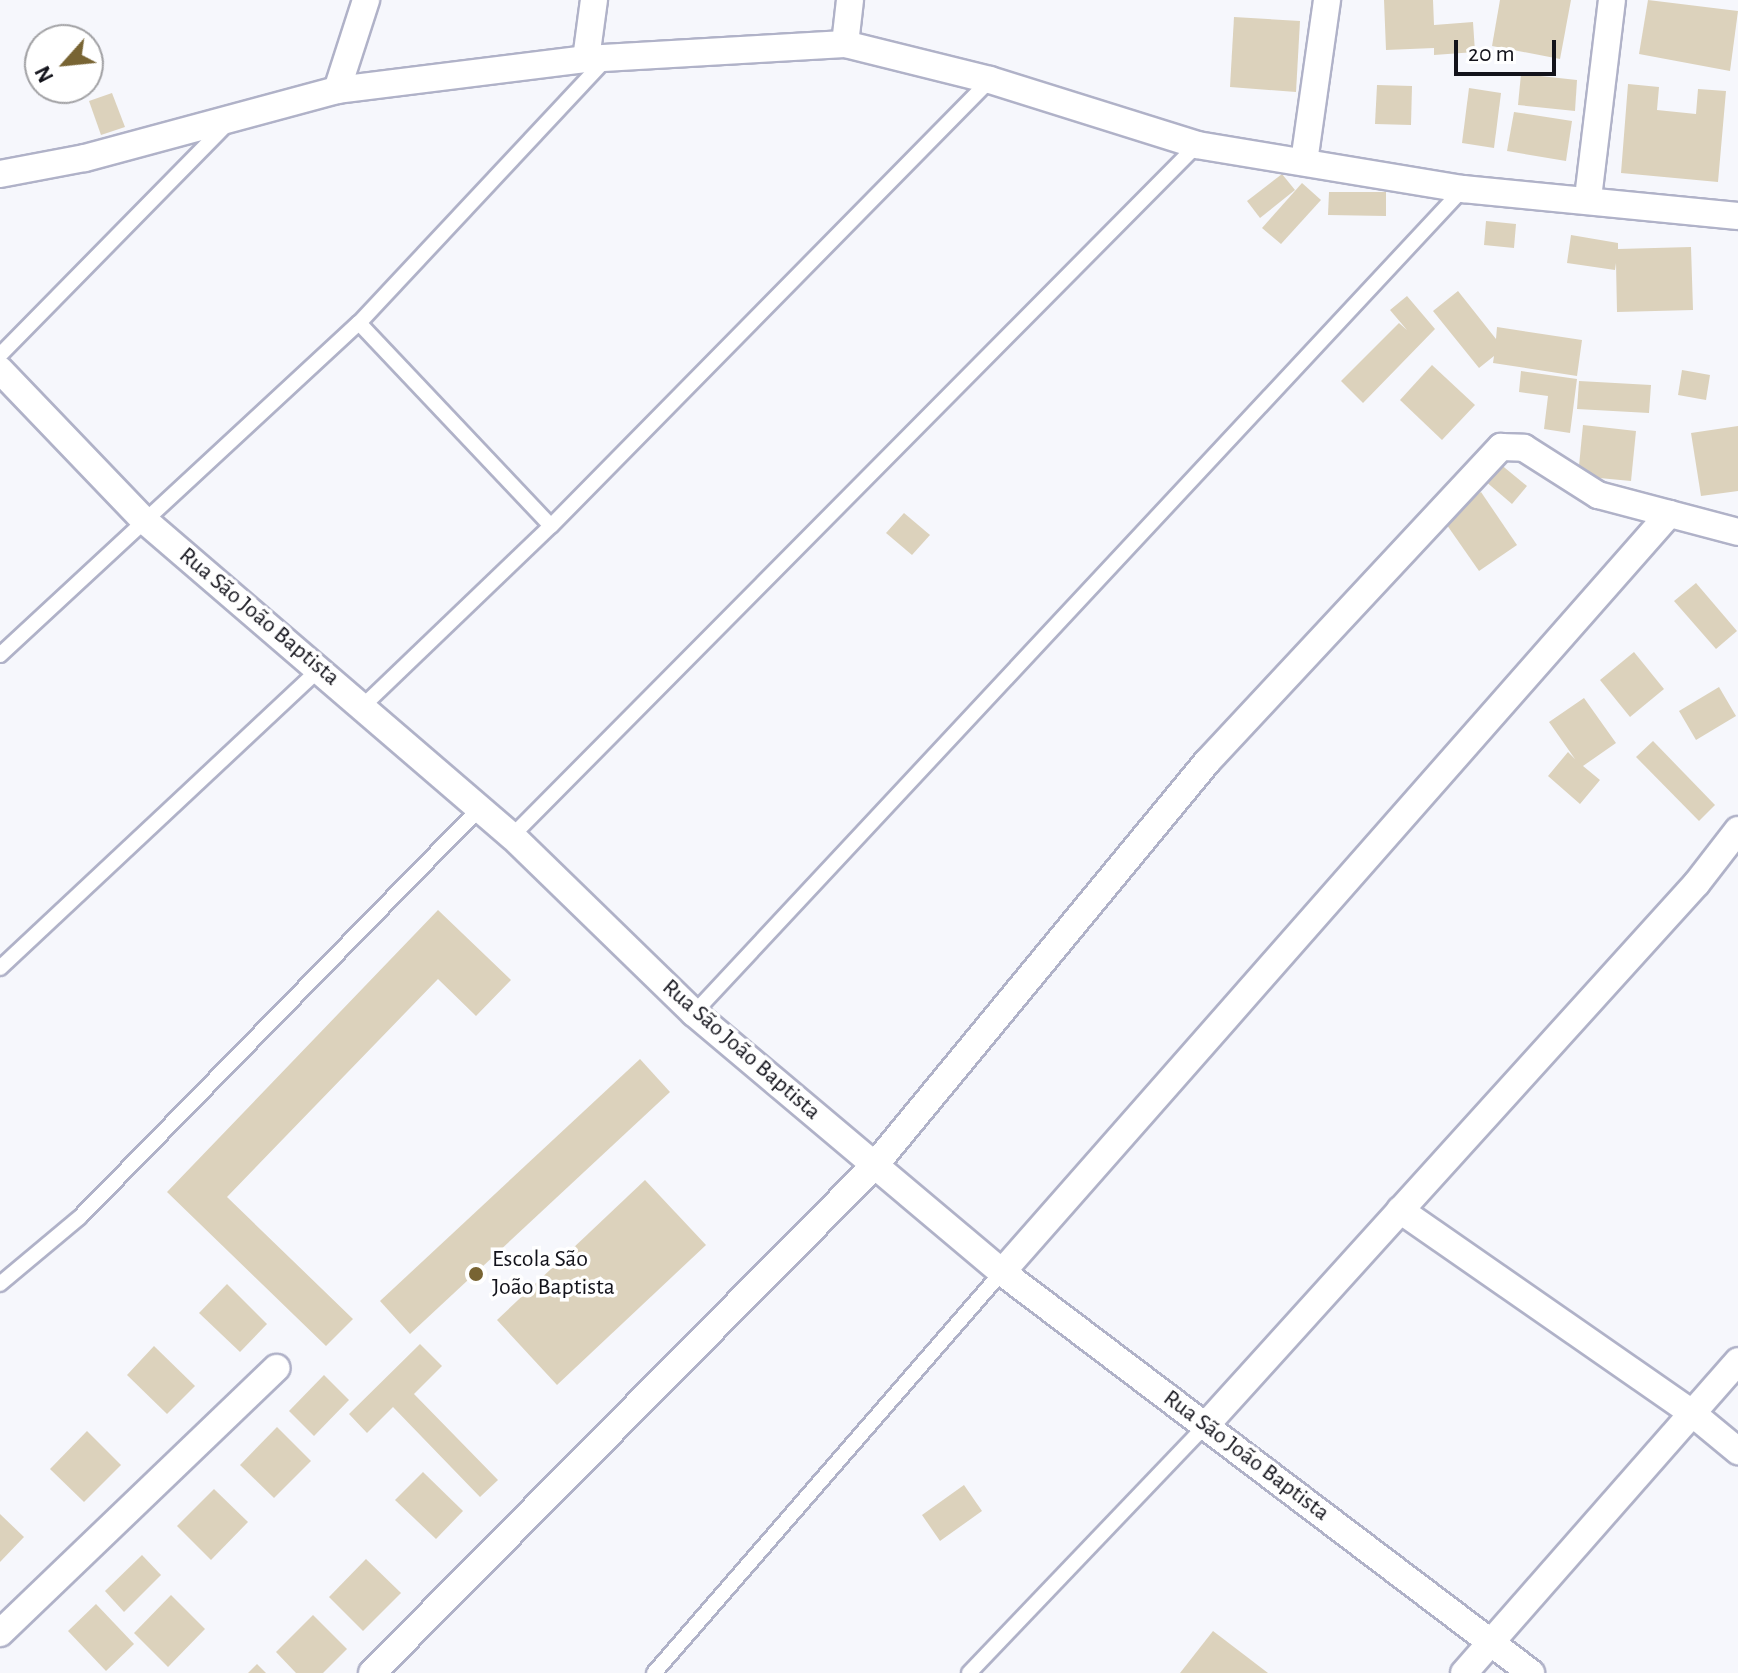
<!DOCTYPE html>
<meta charset="utf-8">
<style>
body{margin:0}
#map{position:relative;width:1738px;height:1673px;overflow:hidden;background:#f6f7fc;font-family:"Alegreya Sans",sans-serif}
div>[style]{position:absolute}
[style*='--x']{left:calc(var(--x)*1px);top:calc(var(--y)*1px);width:calc(var(--w)*1px);rotate:calc(var(--a)*1deg)}
.building>*{inset:0;background:#dcd2bc}
.roads{filter:drop-shadow(2px 0 #b0b2c8) drop-shadow(-2px 0 #b0b2c8) drop-shadow(0 2px #b0b2c8) drop-shadow(0 -2px #b0b2c8)}
.lane>*{height:14px;margin:-7px;padding:0 7px;transform-origin:7px;border-radius:7px;background:#fff}
.street>*{height:26px;margin:-13px;padding:0 13px;transform-origin:13px;border-radius:13px;background:#fff}
.dots>*{width:22px;height:22px;translate:-50% -50%;box-sizing:border-box;border:4px solid #fff;border-radius:50%}
span{translate:-50% -50%;white-space:nowrap;text-align:center;line-height:1.15;-webkit-text-stroke:7px #fff;paint-order:stroke}
.street-label{font-size:24px;color:#13131b}
.poi-label{font-size:24px;color:#13131b}
.left{translate:0 -50%;text-align:left}
.north{position:absolute;left:24px;top:24px;width:80px;height:80px;box-sizing:border-box;background:#fff;border:2px solid #a1a1a4;border-radius:50%;rotate:243deg;font-size:22px;font-weight:700;line-height:32px;text-align:center;color:#13131b}
.north::after{content:'';display:block;margin:auto;width:28px;height:36px;background:#786433;clip-path:polygon(50% 0,100% 100%,50% 72%,0 100%)}
.scale{position:absolute;left:1454px;top:40px;width:102px;height:36px;box-sizing:border-box;border:4px solid #13131b;border-top:0;padding-left:10px;font-size:24px;line-height:28px;white-space:nowrap;color:#13131b;-webkit-text-stroke:6px #fff;paint-order:stroke}
</style>
<div id="map">
<div class="building">
<div style="clip-path:polygon(1384px 0,1433px 0,1434px 25px,1473px 22px,1475px 52px,1434px 55px,1434px 48px,1386px 50px)"></div>
<div style="clip-path:polygon(1500px 0,1571px 0,1560px 59px,1492px 46px)"></div>
<div style="clip-path:polygon(1648px 0,1738px 11px,1730px 71px,1639px 54px)"></div>
<div style="clip-path:polygon(1234px 17px,1300px 21px,1296px 92px,1230px 87px)"></div>
<div style="clip-path:polygon(1521px 74px,1577px 80px,1575px 111px,1518px 105px)"></div>
<div style="clip-path:polygon(1628px 84px,1659px 87px,1657px 110px,1696px 114px,1698px 89px,1726px 91px,1718px 182px,1621px 173px)"></div>
<div style="clip-path:polygon(1377px 85px,1412px 86px,1411px 125px,1375px 124px)"></div>
<div style="clip-path:polygon(1469px 88px,1501px 93px,1494px 148px,1462px 143px)"></div>
<div style="clip-path:polygon(112px 93px,125px 127px,101px 135px,89px 101px)"></div>
<div style="clip-path:polygon(1514px 112px,1572px 121px,1566px 161px,1507px 151px)"></div>
<div style="clip-path:polygon(1282px 174px,1295px 190px,1260px 218px,1247px 201px)"></div>
<div style="clip-path:polygon(1302px 183px,1321px 200px,1281px 244px,1262px 228px)"></div>
<div style="clip-path:polygon(1329px 192px,1386px 192px,1386px 216px,1328px 215px)"></div>
<div style="clip-path:polygon(1486px 221px,1516px 224px,1514px 248px,1484px 245px)"></div>
<div style="clip-path:polygon(1571px 235px,1618px 243px,1618px 249px,1691px 247px,1693px 310px,1617px 312px,1616px 263px,1615px 270px,1567px 263px)"></div>
<div style="clip-path:polygon(1458px 291px,1496px 339px,1497px 327px,1582px 340px,1577px 376px,1493px 363px,1494px 356px,1479px 368px,1433px 311px)"></div>
<div style="clip-path:polygon(1407px 296px,1435px 329px,1363px 403px,1341px 381px,1399px 323px,1407px 330px,1390px 310px)"></div>
<div style="clip-path:polygon(1432px 365px,1475px 405px,1442px 440px,1400px 400px)"></div>
<div style="clip-path:polygon(1682px 370px,1710px 375px,1706px 400px,1678px 395px)"></div>
<div style="clip-path:polygon(1521px 371px,1577px 379px,1570px 433px,1544px 429px,1548px 396px,1519px 392px)"></div>
<div style="clip-path:polygon(1579px 381px,1651px 385px,1649px 413px,1577px 409px)"></div>
<div style="clip-path:polygon(1583px 425px,1636px 431px,1631px 481px,1578px 476px)"></div>
<div style="clip-path:polygon(1738px 426px,1738px 491px,1701px 496px,1691px 433px)"></div>
<div style="clip-path:polygon(1499px 463px,1527px 486px,1512px 504px,1484px 480px)"></div>
<div style="clip-path:polygon(1481px 492px,1517px 545px,1479px 571px,1442px 518px)"></div>
<div style="clip-path:polygon(904px 513px,930px 535px,912px 555px,886px 533px)"></div>
<div style="clip-path:polygon(1696px 583px,1737px 631px,1716px 649px,1674px 601px)"></div>
<div style="clip-path:polygon(1634px 652px,1664px 689px,1630px 717px,1600px 680px)"></div>
<div style="clip-path:polygon(1719px 687px,1736px 716px,1696px 740px,1679px 711px)"></div>
<div style="clip-path:polygon(1584px 698px,1616px 743px,1583px 766px,1600px 780px,1580px 804px,1548px 776px,1568px 752px,1575px 759px,1549px 722px)"></div>
<div style="clip-path:polygon(1653px 741px,1715px 805px,1699px 821px,1636px 757px)"></div>
<div style="clip-path:polygon(438px 910px,511px 980px,476px 1016px,438px 979px,227px 1197px,353px 1319px,326px 1346px,167px 1192px)"></div>
<div style="clip-path:polygon(640px 1059px,670px 1092px,410px 1334px,380px 1301px)"></div>
<div style="clip-path:polygon(645px 1180px,706px 1245px,557px 1385px,497px 1320px)"></div>
<div style="clip-path:polygon(227px 1284px,267px 1324px,240px 1352px,199px 1313px)"></div>
<div style="clip-path:polygon(420px 1344px,442px 1366px,414px 1394px,498px 1480px,480px 1497px,393px 1407px,367px 1433px,349px 1414px)"></div>
<div style="clip-path:polygon(154px 1346px,195px 1386px,167px 1414px,127px 1375px)"></div>
<div style="clip-path:polygon(324px 1375px,349px 1400px,314px 1436px,289px 1411px)"></div>
<div style="clip-path:polygon(277px 1427px,311px 1461px,274px 1498px,240px 1465px)"></div>
<div style="clip-path:polygon(87px 1431px,121px 1465px,84px 1502px,50px 1469px)"></div>
<div style="clip-path:polygon(423px 1472px,463px 1511px,436px 1539px,395px 1500px)"></div>
<div style="clip-path:polygon(964px 1485px,982px 1511px,940px 1541px,922px 1515px)"></div>
<div style="clip-path:polygon(214px 1489px,248px 1522px,211px 1560px,177px 1526px)"></div>
<div style="clip-path:polygon(0 1514px,24px 1537px,0 1562px)"></div>
<div style="clip-path:polygon(142px 1555px,161px 1575px,124px 1612px,105px 1591px)"></div>
<div style="clip-path:polygon(366px 1559px,401px 1593px,363px 1631px,329px 1597px)"></div>
<div style="clip-path:polygon(171px 1595px,205px 1629px,168px 1667px,134px 1633px)"></div>
<div style="clip-path:polygon(96px 1604px,134px 1644px,106px 1671px,68px 1631px)"></div>
<div style="clip-path:polygon(313px 1615px,347px 1649px,323px 1673px,296px 1673px,276px 1652px)"></div>
<div style="clip-path:polygon(1213px 1631px,1268px 1673px,1180px 1673px)"></div>
<div style="clip-path:polygon(257px 1664px,266px 1673px,248px 1673px)"></div>
</div>
<div class="roads">
<div class="lane">
<div style="--x:359;--y:323;--w:279;--a:46.6"></div>
<div style="--x:0;--y:355;--w:324;--a:-45.5"></div>
<div style="--x:0;--y:655;--w:489;--a:-42.8"></div>
<div style="--x:359;--y:323;--w:363;--a:-46.9"></div>
<div style="--x:363;--y:706;--w:260;--a:-43.8"></div>
<div style="--x:551;--y:526;--w:626;--a:-45.45"></div>
<div style="--x:512;--y:836;--w:973;--a:-45.25"></div>
<div style="--x:0;--y:968;--w:438;--a:-43.1"></div>
<div style="--x:694;--y:1013;--w:1127;--a:-46.98"></div>
<div style="--x:0;--y:1284;--w:103;--a:-39.9"></div>
<div style="--x:79;--y:1218;--w:573;--a:-45.64"></div>
<div style="--x:654;--y:1673;--w:531;--a:-49.05"></div>
<div style="--x:969;--y:1673;--w:343;--a:-46.3"></div>
</div>
<div class="street">
<div style="--x:845;--y:44;--w:44;--a:-83.5"></div>
<div style="--x:586;--y:59;--w:60;--a:-82.3"></div>
<div style="--x:337;--y:90;--w:95;--a:-72.1"></div>
<div style="--x:1304;--y:162;--w:164;--a:-81.9"></div>
<div style="--x:0;--y:174;--w:86;--a:-10.7"></div>
<div style="--x:85;--y:158;--w:261;--a:-15.1"></div>
<div style="--x:337;--y:90;--w:251;--a:-7.1"></div>
<div style="--x:586;--y:59;--w:259;--a:-3.3"></div>
<div style="--x:845;--y:44;--w:149;--a:13.9"></div>
<div style="--x:990;--y:80;--w:217;--a:17.4"></div>
<div style="--x:1197;--y:145;--w:270;--a:9.4"></div>
<div style="--x:1463;--y:189;--w:276;--a:5.6"></div>
<div style="--x:1588;--y:198;--w:199;--a:-83.1"></div>
<div style="--x:0;--y:370;--w:207;--a:46.2"></div>
<div style="--x:143;--y:519;--w:486;--a:40.7"></div>
<div style="--x:512;--y:836;--w:254;--a:44.2"></div>
<div style="--x:694;--y:1013;--w:402;--a:40.1"></div>
<div style="--x:1002;--y:1272;--w:664;--a:37.16"></div>
<div style="--x:1400;--y:1210;--w:356;--a:34.8"></div>
<div style="--x:1692;--y:1413;--w:60;--a:39.6"></div>
<div style="--x:1002;--y:1272;--w:1010;--a:-48.65"></div>
<div style="--x:1206;--y:1425;--w:731;--a:-47.83"></div>
<div style="--x:1697;--y:883;--w:67;--a:-52.3"></div>
<div style="--x:0;--y:1633;--w:383;--a:-43.8"></div>
<div style="--x:372;--y:1673;--w:715;--a:-45.28"></div>
<div style="--x:875;--y:1165;--w:522;--a:-50.52"></div>
<div style="--x:1207;--y:762;--w:431;--a:-47"></div>
<div style="--x:1501;--y:447;--w:23;--a:2"></div>
<div style="--x:1524;--y:448;--w:88;--a:32.4"></div>
<div style="--x:1598;--y:495;--w:145;--a:14.8"></div>
<div style="--x:1464;--y:1673;--w:415;--a:-48.7"></div>
</div>
</div>
<div class="dots">
<div style="left:476px;top:1274px;background:#786433"></div>
</div>
<div class="street-label">
<span style="left:259px;top:617px;rotate:40deg">Rua São João Baptista</span>
<span style="left:741px;top:1050px;rotate:41deg">Rua São João Baptista</span>
<span style="left:1246px;top:1456px;rotate:37deg">Rua São João Baptista</span>
</div>
<div class="poi-label">
<span class="left" style="left:492px;top:1274px">Escola São<br>João Baptista</span>
</div>
<div class="north">N</div>
<div class="scale">20 m</div>
</div>
